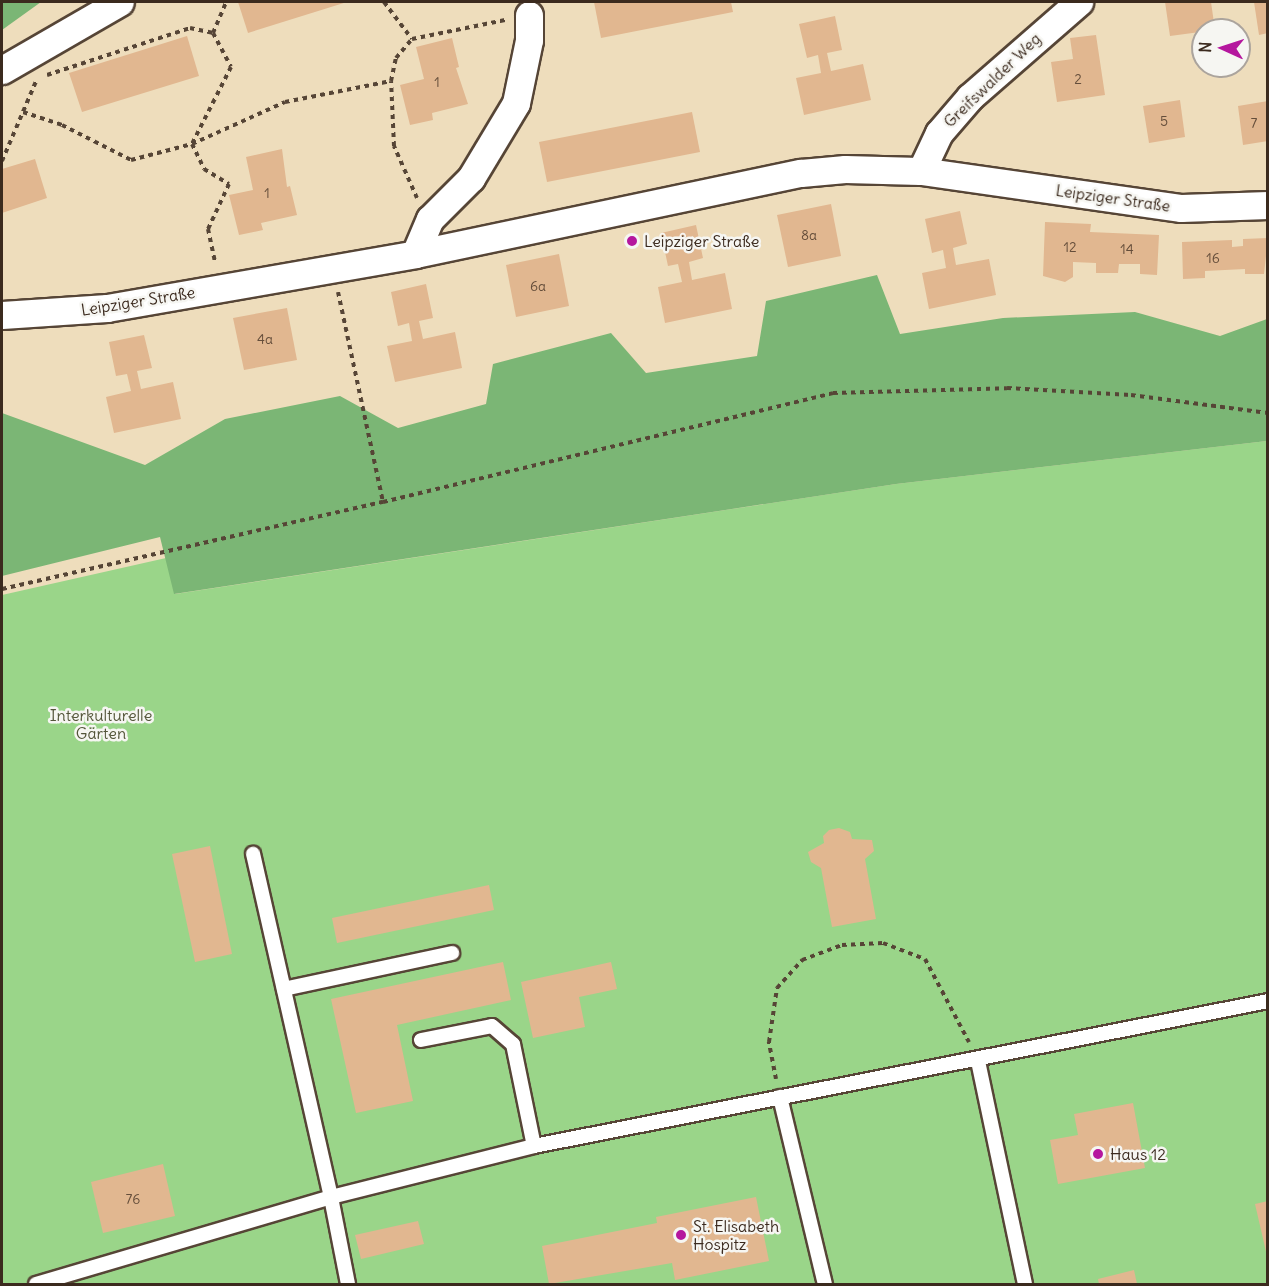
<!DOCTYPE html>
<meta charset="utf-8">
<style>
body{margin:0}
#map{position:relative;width:1269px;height:1286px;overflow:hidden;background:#eeddbc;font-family:Delius,sans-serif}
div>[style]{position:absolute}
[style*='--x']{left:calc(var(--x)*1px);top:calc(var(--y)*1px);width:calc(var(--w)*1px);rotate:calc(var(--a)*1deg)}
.green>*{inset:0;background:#9ad589}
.forest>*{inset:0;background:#7bb675}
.building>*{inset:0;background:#e1b790}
.path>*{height:4px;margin-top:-2px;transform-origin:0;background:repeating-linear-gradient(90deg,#564536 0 4.5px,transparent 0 9px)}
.roads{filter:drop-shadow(2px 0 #564536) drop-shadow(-2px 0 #564536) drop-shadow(0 2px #564536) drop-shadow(0 -2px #564536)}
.lane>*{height:14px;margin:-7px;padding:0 7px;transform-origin:7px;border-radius:7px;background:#fff}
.street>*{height:27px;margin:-13.5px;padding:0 13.5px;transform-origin:13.5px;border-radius:13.5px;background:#fff}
.dots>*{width:16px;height:16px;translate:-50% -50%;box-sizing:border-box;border:3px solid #f6f6f2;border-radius:50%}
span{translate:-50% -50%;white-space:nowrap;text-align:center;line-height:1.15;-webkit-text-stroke:5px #f6f6f2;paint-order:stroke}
.number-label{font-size:14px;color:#644d3a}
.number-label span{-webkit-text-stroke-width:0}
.street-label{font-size:16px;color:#3b2a1e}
.poi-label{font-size:16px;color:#3b2a1e}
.left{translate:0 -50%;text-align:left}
.park-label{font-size:16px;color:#535539}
.frame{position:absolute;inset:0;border:3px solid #3b2a1e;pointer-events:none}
.north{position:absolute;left:1191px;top:18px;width:60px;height:60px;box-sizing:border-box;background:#f6f6f2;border:2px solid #aba49d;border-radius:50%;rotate:273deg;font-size:16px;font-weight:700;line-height:24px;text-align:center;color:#3b2a1e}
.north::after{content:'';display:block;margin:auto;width:21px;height:27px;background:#b5179e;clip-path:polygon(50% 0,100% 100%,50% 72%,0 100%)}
</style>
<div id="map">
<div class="green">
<div style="clip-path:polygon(1267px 441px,1267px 1284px,2px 1284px,2px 595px,166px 558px,175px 594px,896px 484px)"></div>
</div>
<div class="forest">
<div style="clip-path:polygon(2px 2px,41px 2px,2px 30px)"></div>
<div style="clip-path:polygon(877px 275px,900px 334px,1003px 318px,1135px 312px,1220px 336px,1267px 319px,1267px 441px,896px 484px,174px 594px,160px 537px,2px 576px,2px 413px,145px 465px,225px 419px,340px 396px,398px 428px,486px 404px,493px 364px,611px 333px,646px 373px,757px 356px,766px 301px)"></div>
</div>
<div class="building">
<div style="clip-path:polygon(238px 2px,347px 2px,248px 33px)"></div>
<div style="clip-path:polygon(594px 2px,731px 2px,733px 12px,601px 38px)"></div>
<div style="clip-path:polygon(1165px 2px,1211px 2px,1215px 30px,1170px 36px)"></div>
<div style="clip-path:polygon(1254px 2px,1268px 2px,1268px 33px,1259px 35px)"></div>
<div style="clip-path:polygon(835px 16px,842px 50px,827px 53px,831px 71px,863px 64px,871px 100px,804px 115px,796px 78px,821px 73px,818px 55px,807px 58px,799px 24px)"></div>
<div style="clip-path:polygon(1096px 35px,1105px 95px,1057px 102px,1051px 62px,1073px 59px,1070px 38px)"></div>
<div style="clip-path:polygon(187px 36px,199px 76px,82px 112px,69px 73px)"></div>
<div style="clip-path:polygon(452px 38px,459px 67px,456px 68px,468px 104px,432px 113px,433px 120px,410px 125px,400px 85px,424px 79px,416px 47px)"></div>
<div style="clip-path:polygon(1180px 100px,1185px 137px,1149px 143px,1143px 106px)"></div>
<div style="clip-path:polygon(1268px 101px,1268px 141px,1243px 145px,1238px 106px)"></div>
<div style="clip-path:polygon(692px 112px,700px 152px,547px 182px,539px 142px)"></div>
<div style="clip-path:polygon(282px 149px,287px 187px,290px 186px,297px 215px,261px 223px,263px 230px,239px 235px,229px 195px,253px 190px,246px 157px)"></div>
<div style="clip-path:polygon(35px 159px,47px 198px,2px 213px,2px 169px)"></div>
<div style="clip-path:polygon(831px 204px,841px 256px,788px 267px,777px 215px)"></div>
<div style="clip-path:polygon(960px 211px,967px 244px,953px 248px,956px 265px,989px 259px,996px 295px,929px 309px,922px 273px,946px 268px,943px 250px,932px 253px,925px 219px)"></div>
<div style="clip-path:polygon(1045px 222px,1091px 224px,1090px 232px,1159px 235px,1157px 275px,1140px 274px,1140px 264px,1119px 264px,1118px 273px,1096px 273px,1096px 263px,1073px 262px,1073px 277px,1065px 282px,1043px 276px)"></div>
<div style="clip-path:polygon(696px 225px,703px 258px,689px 262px,692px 280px,725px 273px,732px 309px,665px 323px,658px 287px,682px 282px,678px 264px,668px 266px,661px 233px)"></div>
<div style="clip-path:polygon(1268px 238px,1264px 274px,1245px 274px,1245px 269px,1205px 271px,1205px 278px,1183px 279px,1182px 242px,1232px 240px,1232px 247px,1243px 246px,1243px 239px)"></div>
<div style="clip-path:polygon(559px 254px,569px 306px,516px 317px,506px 265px)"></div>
<div style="clip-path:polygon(426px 284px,433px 318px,419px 321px,423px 339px,455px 332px,462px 368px,395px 382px,387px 346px,412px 341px,409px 323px,398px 326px,391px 292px)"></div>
<div style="clip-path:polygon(287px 308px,297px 360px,244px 370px,233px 318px)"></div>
<div style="clip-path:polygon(144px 335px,152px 368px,137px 371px,141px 389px,173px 382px,181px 419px,114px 433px,106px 397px,131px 391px,127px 374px,116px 376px,109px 342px)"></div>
<div style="clip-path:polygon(839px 828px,850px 832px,852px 839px,872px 840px,874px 851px,865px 859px,876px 919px,832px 927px,821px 868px,811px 862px,808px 852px,824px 843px,823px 836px,829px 830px)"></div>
<div style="clip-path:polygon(210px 846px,232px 954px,195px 962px,172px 854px)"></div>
<div style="clip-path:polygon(489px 885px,494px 910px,337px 943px,332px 918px)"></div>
<div style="clip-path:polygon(503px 962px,511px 1000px,397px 1025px,413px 1101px,356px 1113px,331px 999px)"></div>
<div style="clip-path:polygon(611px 962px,617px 989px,579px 997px,585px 1027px,533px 1038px,521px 982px)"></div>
<div style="clip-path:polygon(1133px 1103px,1145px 1168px,1058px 1184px,1050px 1140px,1078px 1135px,1074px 1114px)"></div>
<div style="clip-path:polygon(163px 1164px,175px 1216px,103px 1233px,91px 1182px)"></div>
<div style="clip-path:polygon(756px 1197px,769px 1261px,675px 1280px,672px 1263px,549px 1284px,542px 1246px,657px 1223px,656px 1217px)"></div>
<div style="clip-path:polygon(1268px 1201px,1268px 1255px,1267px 1256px,1255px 1204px)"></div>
<div style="clip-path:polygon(418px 1221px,424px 1244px,361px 1259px,355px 1235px)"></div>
<div style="clip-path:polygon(1134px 1270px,1137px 1284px,1099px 1284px,1098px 1279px)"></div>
</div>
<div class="path">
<div style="--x:384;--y:2;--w:46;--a:52.9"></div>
<div style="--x:213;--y:33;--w:38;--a:62"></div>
<div style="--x:231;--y:67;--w:86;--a:116.9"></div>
<div style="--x:192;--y:144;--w:28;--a:64"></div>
<div style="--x:204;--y:169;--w:29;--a:31"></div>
<div style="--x:229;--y:184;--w:50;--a:115"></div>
<div style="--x:208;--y:229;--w:35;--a:78"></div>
<div style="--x:47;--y:75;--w:151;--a:-18.2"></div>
<div style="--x:190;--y:28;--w:24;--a:12"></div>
<div style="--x:213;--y:33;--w:34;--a:-67"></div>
<div style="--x:23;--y:112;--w:41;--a:18.4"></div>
<div style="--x:62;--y:125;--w:77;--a:26.9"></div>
<div style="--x:131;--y:160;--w:63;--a:-14.7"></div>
<div style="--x:192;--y:144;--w:102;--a:-24.3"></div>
<div style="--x:285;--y:102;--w:108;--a:-11.2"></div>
<div style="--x:2;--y:161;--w:89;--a:-66.9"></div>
<div style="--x:417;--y:198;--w:57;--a:-113.9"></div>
<div style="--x:394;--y:146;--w:65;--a:-92.6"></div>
<div style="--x:391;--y:81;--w:24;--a:-78"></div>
<div style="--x:396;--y:58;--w:25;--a:-50"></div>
<div style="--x:412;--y:39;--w:95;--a:-11.5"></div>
<div style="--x:338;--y:292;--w:215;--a:77.9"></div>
<div style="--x:2;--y:589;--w:391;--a:-12.9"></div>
<div style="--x:383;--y:502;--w:463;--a:-13.6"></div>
<div style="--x:833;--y:393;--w:174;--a:-1.6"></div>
<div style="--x:1007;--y:388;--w:124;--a:3.2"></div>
<div style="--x:1131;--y:395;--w:138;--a:7.5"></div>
<div style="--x:776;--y:1079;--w:38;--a:-101"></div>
<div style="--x:769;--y:1042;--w:55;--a:-81.6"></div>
<div style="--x:777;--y:988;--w:38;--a:-48"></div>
<div style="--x:802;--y:960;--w:43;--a:-20.6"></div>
<div style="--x:842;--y:945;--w:41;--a:-2.8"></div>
<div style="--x:883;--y:943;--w:45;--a:20.9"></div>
<div style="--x:925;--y:959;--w:94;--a:62.1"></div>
</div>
<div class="roads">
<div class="lane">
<div style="--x:284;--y:989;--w:172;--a:-12.1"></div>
<div style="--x:421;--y:1040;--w:72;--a:-11.2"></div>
<div style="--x:492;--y:1026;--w:28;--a:41"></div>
<div style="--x:513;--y:1044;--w:104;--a:78.4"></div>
<div style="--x:978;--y:1061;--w:228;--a:78.1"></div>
<div style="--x:780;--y:1097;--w:192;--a:76.5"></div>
<div style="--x:36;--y:1284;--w:308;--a:-16.4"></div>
<div style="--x:331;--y:1197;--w:352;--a:-102.8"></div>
<div style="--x:348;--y:1284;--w:89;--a:-101.1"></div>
<div style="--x:331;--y:1197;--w:209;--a:-14.1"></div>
<div style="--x:534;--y:1146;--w:748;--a:-11.17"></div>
</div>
<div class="street">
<div style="--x:2;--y:70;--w:136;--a:-30"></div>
<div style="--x:921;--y:171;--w:42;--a:-64.7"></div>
<div style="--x:939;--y:133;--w:48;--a:-49.3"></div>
<div style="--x:970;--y:97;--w:145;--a:-41.1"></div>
<div style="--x:415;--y:254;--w:38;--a:-67"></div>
<div style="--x:430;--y:219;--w:58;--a:-45"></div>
<div style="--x:471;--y:178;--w:87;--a:-59"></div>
<div style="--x:516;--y:103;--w:64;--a:-78.3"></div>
<div style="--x:529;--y:40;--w:25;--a:-90"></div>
<div style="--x:2;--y:315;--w:105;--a:-3.8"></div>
<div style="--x:107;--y:308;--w:313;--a:-9.9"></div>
<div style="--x:415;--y:254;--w:394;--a:-11.9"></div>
<div style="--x:801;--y:173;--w:44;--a:-5.2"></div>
<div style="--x:845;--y:169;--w:76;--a:1.5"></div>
<div style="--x:921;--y:171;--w:263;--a:8.1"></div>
<div style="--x:1181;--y:208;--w:87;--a:-2"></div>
</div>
</div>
<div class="dots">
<div style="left:632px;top:241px;background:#b5179e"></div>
<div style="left:1098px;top:1154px;background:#b5179e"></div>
<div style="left:681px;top:1235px;background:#b5179e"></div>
</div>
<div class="number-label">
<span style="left:1078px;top:79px">2</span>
<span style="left:437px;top:82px">1</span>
<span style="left:1164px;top:121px">5</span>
<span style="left:1254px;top:123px">7</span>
<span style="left:267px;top:193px">1</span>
<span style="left:809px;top:235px">8a</span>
<span style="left:1070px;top:247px">12</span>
<span style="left:1127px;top:249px">14</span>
<span style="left:1213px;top:258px">16</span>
<span style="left:538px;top:286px">6a</span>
<span style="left:265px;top:339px">4a</span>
<span style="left:133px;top:1199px">76</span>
</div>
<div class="street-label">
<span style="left:992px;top:80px;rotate:-44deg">Greifswalder Weg</span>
<span style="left:1113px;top:198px;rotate:8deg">Leipziger Straße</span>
<span style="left:138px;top:301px;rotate:-9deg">Leipziger Straße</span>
</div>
<div class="poi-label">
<span class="left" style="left:644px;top:241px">Leipziger Straße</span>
<span class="left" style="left:1110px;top:1154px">Haus 12</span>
<span class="left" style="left:693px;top:1235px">St. Elisabeth<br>Hospitz</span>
</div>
<div class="park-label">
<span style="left:101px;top:724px">Interkulturelle<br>Gärten</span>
</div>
<div class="frame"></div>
<div class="north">N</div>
</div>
